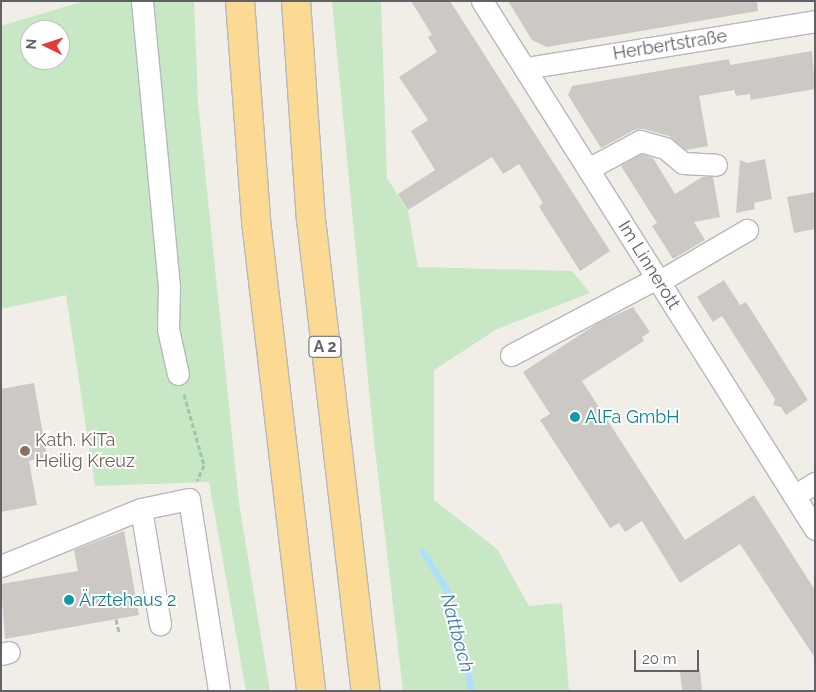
<!DOCTYPE html>
<meta charset="utf-8">
<style>
body{margin:0}
#map{position:relative;width:816px;height:692px;overflow:hidden;background:#f1eee8;font-family:Raleway,sans-serif}
div>[style]{position:absolute}
[style*='--x']{left:calc(var(--x)*1px);top:calc(var(--y)*1px);width:calc(var(--w)*1px);rotate:calc(var(--a)*1deg)}
.green>*{inset:0;background:#c8e7c5}
.stream>*{height:6px;margin:-3px;padding:0 3px;transform-origin:3px;border-radius:3px;background:#abe0fe}
.building>*{inset:0;background:#ccc9c5}
.path>*{height:3px;margin-top:-1.5px;transform-origin:0;background:repeating-linear-gradient(90deg,#9ec8a8 0 5px,transparent 0 7.5px)}
.roads{filter:drop-shadow(1px 0 #b5b8bc) drop-shadow(-1px 0 #b5b8bc) drop-shadow(0 1px #b5b8bc) drop-shadow(0 -1px #b5b8bc)}
.minor>*{height:21px;margin:-10.5px;padding:0 10.5px;transform-origin:10.5px;border-radius:10.5px;background:#fff}
.highway>*{height:28px;margin:-14px;padding:0 14px;transform-origin:14px;border-radius:14px;background:#fcda94}
.dots>*{width:14px;height:14px;translate:-50% -50%;box-sizing:border-box;border:2px solid #fff;border-radius:50%}
span{translate:-50% -50%;white-space:nowrap;text-align:center;line-height:1.15;-webkit-text-stroke:4px #fff;paint-order:stroke}
.shield-label span{padding:1px 4px;background:#fff;border:1px solid;border-radius:4px;-webkit-text-stroke-width:0}
.shield-label{font-size:16px;color:#5f6368;font-weight:700}
.street-label{font-size:18px;color:#5f6368}
.culture-label{font-size:18px;color:#0d838f}
.left{translate:0 -50%;text-align:left}
.education-label{font-size:18px;color:#785e54}
.water-label{font-size:19px;color:#427ba8;font-style:italic}
.frame{position:absolute;inset:0;border:2px solid #5f6368;pointer-events:none}
.north{position:absolute;left:20px;top:20px;width:50px;height:50px;box-sizing:border-box;background:#fff;border:1px solid #bfc1c3;border-radius:50%;rotate:274deg;font-size:14px;font-weight:700;line-height:20px;text-align:center;color:#5f6368}
.north::after{content:'';display:block;margin:auto;width:18px;height:22px;background:#e83837;clip-path:polygon(50% 0,100% 100%,50% 72%,0 100%)}
.scale{position:absolute;left:634px;top:650px;width:65px;height:22px;box-sizing:border-box;border:2px solid #5f6368;border-top:0;padding-left:6px;font-size:15px;line-height:18px;white-space:nowrap;color:#5f6368;-webkit-text-stroke:4px #fff;paint-order:stroke}
</style>
<div id="map">
<div class="green">
<div style="clip-path:polygon(evenodd,84px 1px,194px 1px,198px 102px,239px 503px,270px 691px,246px 691px,209px 482px,95px 486px,66px 295px,1px 309px,1px 26px,84px 1px,30px 30px,60px 30px,60px 60px,30px 60px,30px 30px)"></div>
<div style="clip-path:polygon(332px 1px,381px 1px,387px 178px,408px 211px,418px 267px,572px 271px,590px 293px,497px 329px,434px 370px,434px 500px,497px 549px,529px 606px,562px 603px,569px 691px,403px 691px,373px 432px)"></div>
</div>
<div class="stream">
<div style="--x:423;--y:552;--w:45;--a:57.7"></div>
<div style="--x:447;--y:590;--w:104;--a:76.1"></div>
</div>
<div class="building">
<div style="clip-path:polygon(411px 1px,450px 1px,610px 251px,580px 271px,541px 210px,539px 206px,543px 203px,519px 164px,503px 174px,492px 157px,408px 210px,398px 194px,435px 170px,411px 131px,428px 120px,399px 77px,437px 52px,428px 37px,432px 35px)"></div>
<div style="clip-path:polygon(508px 1px,757px 1px,758px 11px,547px 47px,532px 40px)"></div>
<div style="clip-path:polygon(812px 51px,815px 89px,751px 100px,750px 94px,736px 96px,734px 90px,699px 96px,708px 146px,686px 150px,669px 136px,643px 129px,634px 130px,601px 148px,568px 95px,572px 86px,729px 59px,730px 65px)"></div>
<div style="clip-path:polygon(641px 154px,653px 158px,675px 194px,702px 177px,713px 177px,720px 217px,694px 222px,705px 240px,673px 259px,652px 226px,657px 223px,621px 166px)"></div>
<div style="clip-path:polygon(765px 159px,772px 199px,754px 203px,755px 209px,736px 213px,740px 160px,747px 163px)"></div>
<div style="clip-path:polygon(815px 192px,815px 229px,794px 233px,787px 197px)"></div>
<div style="clip-path:polygon(724px 280px,740px 305px,746px 302px,808px 400px,786px 415px,781px 407px,773px 405px,775px 399px,722px 316px,713px 322px,697px 297px)"></div>
<div style="clip-path:polygon(633px 307px,650px 332px,642px 337px,644px 341px,582px 381px,685px 540px,754px 495px,815px 590px,815px 658px,740px 544px,680px 583px,642px 521px,625px 532px,619px 523px,610px 528px,540px 420px,550px 414px,523px 372px,598px 323px)"></div>
<div style="clip-path:polygon(34px 383px,47px 457px,29px 461px,37px 505px,1px 512px,1px 389px)"></div>
<div style="clip-path:polygon(124px 531px,139px 615px,5px 639px,1px 584px,78px 571px,74px 550px)"></div>
<div style="clip-path:polygon(700px 670px,702px 691px,682px 691px,680px 671px)"></div>
</div>
<div class="path">
<div style="--x:184;--y:394;--w:74;--a:74.3"></div>
<div style="--x:204;--y:465;--w:17;--a:114"></div>
<div style="--x:116;--y:619;--w:13;--a:77"></div>
</div>
<div class="roads">
<div class="minor">
<div style="--x:142;--y:1;--w:286;--a:84.6"></div>
<div style="--x:169;--y:286;--w:43;--a:91.3"></div>
<div style="--x:168;--y:329;--w:46;--a:77.5"></div>
<div style="--x:482;--y:1;--w:624;--a:57.76"></div>
<div style="--x:526;--y:68;--w:293;--a:-9.2"></div>
<div style="--x:588;--y:169;--w:59;--a:-28.3"></div>
<div style="--x:640;--y:141;--w:26;--a:16"></div>
<div style="--x:665;--y:148;--w:23;--a:40"></div>
<div style="--x:683;--y:163;--w:33;--a:3"></div>
<div style="--x:660;--y:281;--w:101;--a:-30.4"></div>
<div style="--x:511;--y:355;--w:165;--a:-27.8"></div>
<div style="--x:794;--y:496;--w:25;--a:-32"></div>
<div style="--x:141;--y:509;--w:117;--a:80.6"></div>
<div style="--x:1;--y:566;--w:151;--a:-22.2"></div>
<div style="--x:141;--y:509;--w:49;--a:-11.8"></div>
<div style="--x:189;--y:499;--w:194;--a:81.1"></div>
<div style="--x:1;--y:654;--w:8;--a:-14"></div>
</div>
<div class="highway">
<div style="--x:240;--y:1;--w:221;--a:85.8"></div>
<div style="--x:256;--y:221;--w:473;--a:83.3"></div>
<div style="--x:296;--y:1;--w:219;--a:86.1"></div>
<div style="--x:311;--y:219;--w:475;--a:83.4"></div>
</div>
</div>
<div class="dots">
<div style="left:575px;top:417px;background:#0f9aa8"></div>
<div style="left:25px;top:451px;background:#8d6e63"></div>
<div style="left:69px;top:600px;background:#0f9aa8"></div>
</div>
<div class="shield-label">
<span style="left:325px;top:347px">A 2</span>
</div>
<div class="street-label">
<span style="left:670px;top:45px;rotate:-9deg">Herbertstraße</span>
<span style="left:649px;top:265px;rotate:58deg">Im Linnerott</span>
</div>
<div class="culture-label">
<span class="left" style="left:585px;top:417px">AlFa GmbH</span>
<span class="left" style="left:79px;top:600px">Ärztehaus 2</span>
</div>
<div class="education-label">
<span class="left" style="left:35px;top:451px">Kath. KiTa<br>Heilig Kreuz</span>
</div>
<div class="water-label">
<span style="left:457px;top:633px;rotate:75deg">Nattbach</span>
</div>
<div class="frame"></div>
<div class="north">N</div>
<div class="scale">20 m</div>
</div>
